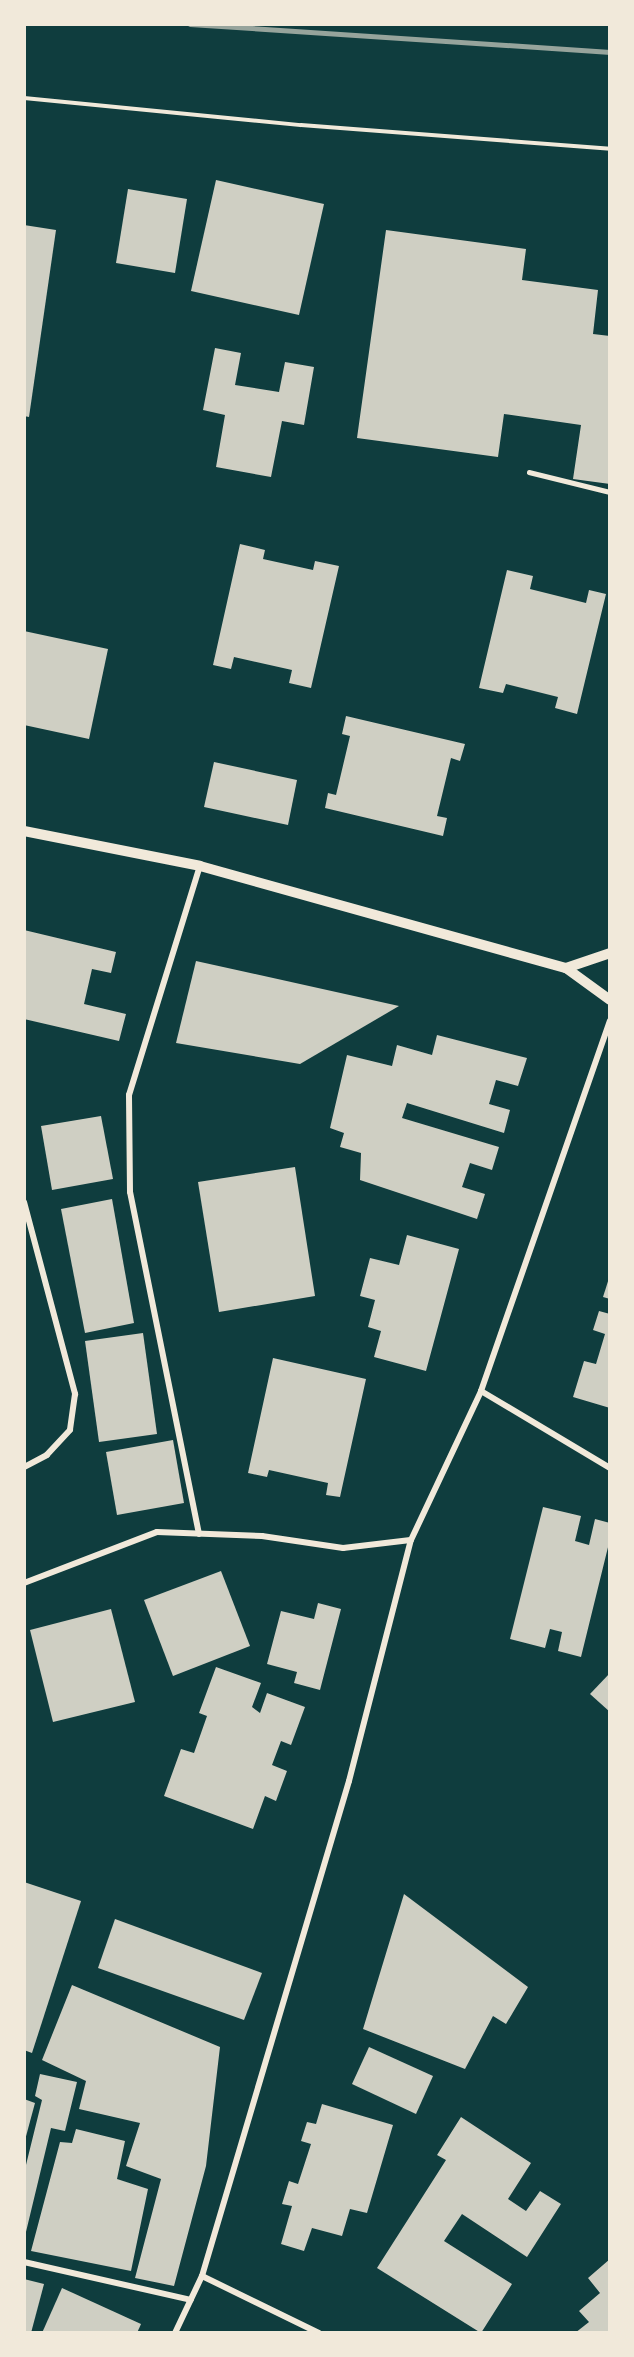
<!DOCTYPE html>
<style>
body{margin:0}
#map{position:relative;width:634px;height:2357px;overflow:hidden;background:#0f3d3e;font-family:"DM Sans",sans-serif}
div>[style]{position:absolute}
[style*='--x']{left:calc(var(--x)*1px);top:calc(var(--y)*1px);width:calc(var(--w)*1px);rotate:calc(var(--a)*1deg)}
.building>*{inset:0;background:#cfcfc3}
.path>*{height:4px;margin:-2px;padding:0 2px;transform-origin:2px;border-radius:2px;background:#f1e9da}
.service>*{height:4.5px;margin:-2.25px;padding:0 2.25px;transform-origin:2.25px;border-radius:2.25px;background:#f1e9da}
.minor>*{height:6px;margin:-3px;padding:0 3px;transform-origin:3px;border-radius:3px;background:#f1e9da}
.tertiary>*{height:10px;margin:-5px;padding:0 5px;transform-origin:5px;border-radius:5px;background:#f1e9da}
.rail>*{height:4.5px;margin:-2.25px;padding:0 2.25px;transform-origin:2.25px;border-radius:2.25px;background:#97a49c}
span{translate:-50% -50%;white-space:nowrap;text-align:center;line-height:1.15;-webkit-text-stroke:5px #f1e9da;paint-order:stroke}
.frame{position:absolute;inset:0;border:26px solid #f1e9da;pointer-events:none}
</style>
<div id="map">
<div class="building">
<div style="clip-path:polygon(216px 180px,324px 204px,299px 315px,191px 291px)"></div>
<div style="clip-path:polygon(128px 189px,187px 199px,175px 273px,116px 263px)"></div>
<div style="clip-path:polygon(24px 225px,56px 230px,29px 417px,24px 416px)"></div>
<div style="clip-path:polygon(386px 230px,526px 249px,522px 280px,598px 290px,593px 334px,610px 336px,610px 484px,573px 479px,581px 425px,504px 414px,498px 457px,357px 438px)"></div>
<div style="clip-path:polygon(215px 348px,241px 353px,235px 385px,279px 392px,285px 362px,314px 367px,304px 425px,282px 421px,271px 477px,216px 467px,225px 415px,203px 410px)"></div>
<div style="clip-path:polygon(240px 544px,265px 550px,263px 559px,313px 570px,315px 561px,339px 566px,311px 688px,289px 683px,292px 670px,234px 657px,231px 669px,213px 665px)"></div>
<div style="clip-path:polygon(507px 570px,533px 576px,530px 589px,586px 603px,589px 590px,606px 594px,577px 714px,555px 708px,558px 697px,506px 684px,503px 693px,479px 688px)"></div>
<div style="clip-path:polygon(24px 631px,108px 649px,89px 739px,24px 725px)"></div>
<div style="clip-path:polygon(346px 716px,465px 744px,460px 761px,451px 758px,437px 816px,447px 818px,443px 836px,325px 808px,328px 793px,336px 795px,350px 736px,342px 734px)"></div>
<div style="clip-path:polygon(214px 762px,297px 780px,288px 825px,204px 807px)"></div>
<div style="clip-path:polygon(24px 930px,116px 952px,111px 973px,92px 969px,84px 1004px,126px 1014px,119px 1041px,24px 1019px)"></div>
<div style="clip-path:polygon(196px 961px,399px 1006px,300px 1064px,176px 1043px)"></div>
<div style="clip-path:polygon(437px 1035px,527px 1058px,518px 1086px,496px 1080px,489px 1104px,510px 1110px,504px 1133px,407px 1103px,402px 1118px,499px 1147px,492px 1170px,470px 1163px,462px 1187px,485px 1194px,477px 1219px,360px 1180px,361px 1153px,340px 1147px,344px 1133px,330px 1128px,347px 1055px,392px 1066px,397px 1045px,432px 1055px)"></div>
<div style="clip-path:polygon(101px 1116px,113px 1179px,52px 1190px,41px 1126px)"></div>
<div style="clip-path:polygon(295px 1167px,315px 1296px,219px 1312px,198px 1182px)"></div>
<div style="clip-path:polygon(112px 1199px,134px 1323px,85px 1333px,61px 1209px)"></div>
<div style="clip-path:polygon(407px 1235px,459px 1249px,426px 1371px,374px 1357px,381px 1331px,368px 1327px,375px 1300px,360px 1296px,370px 1258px,399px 1265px)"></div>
<div style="clip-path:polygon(610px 1275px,610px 1299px,603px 1297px)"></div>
<div style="clip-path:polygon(599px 1311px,610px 1314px,610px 1408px,573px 1397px,584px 1361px,596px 1364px,605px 1334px,593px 1330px)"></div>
<div style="clip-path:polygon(143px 1333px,157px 1434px,99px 1442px,85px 1341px)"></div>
<div style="clip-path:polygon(273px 1358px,366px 1379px,340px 1497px,326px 1495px,328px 1483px,269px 1470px,267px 1477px,248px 1473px)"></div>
<div style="clip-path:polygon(173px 1440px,184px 1503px,117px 1515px,106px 1452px)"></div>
<div style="clip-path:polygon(543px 1507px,581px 1516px,575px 1541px,589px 1545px,595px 1519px,610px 1523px,610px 1539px,581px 1657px,558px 1651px,562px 1632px,550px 1629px,545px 1648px,510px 1639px)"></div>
<div style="clip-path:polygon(221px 1571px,250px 1646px,173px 1676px,144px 1600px)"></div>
<div style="clip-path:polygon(318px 1603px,341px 1609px,320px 1690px,294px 1683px,297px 1672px,267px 1664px,281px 1611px,314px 1619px)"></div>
<div style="clip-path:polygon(111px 1609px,135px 1702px,53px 1722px,30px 1630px)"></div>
<div style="clip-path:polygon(216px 1667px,261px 1683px,252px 1707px,260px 1713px,267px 1693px,305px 1707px,291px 1745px,281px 1741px,272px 1765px,287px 1771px,276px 1801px,265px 1796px,253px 1829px,164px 1796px,181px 1749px,194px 1753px,207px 1716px,199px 1713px)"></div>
<div style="clip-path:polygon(610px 1673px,610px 1712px,590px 1694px)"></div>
<div style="clip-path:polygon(24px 1882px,81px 1901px,32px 2053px,24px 2050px)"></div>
<div style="clip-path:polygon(404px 1894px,528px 1987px,506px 2024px,493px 2016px,465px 2069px,363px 2029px)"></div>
<div style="clip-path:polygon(115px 1919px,262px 1973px,244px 2020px,98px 1968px)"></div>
<div style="clip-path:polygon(72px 1985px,220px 2047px,206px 2166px,174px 2286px,135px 2278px,161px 2179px,126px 2166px,140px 2123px,79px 2109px,86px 2081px,42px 2060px)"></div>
<div style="clip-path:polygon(369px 2047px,433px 2076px,416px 2114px,352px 2084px)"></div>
<div style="clip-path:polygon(40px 2074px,77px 2082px,65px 2131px,51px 2128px,25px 2236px,24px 2173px,42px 2100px,35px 2096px)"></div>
<div style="clip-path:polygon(24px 2099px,35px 2103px,25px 2140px,24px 2140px)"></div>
<div style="clip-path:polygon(322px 2104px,393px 2125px,367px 2213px,350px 2209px,342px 2236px,312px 2228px,304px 2251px,281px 2244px,292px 2206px,282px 2204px,289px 2181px,298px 2184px,311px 2144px,301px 2141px,307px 2122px,316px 2124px)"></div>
<div style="clip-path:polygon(461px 2117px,531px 2163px,508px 2199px,526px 2211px,540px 2191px,561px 2204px,527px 2257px,462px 2214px,444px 2241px,512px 2284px,481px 2333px,377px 2268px,446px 2160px,437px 2155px)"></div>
<div style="clip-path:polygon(76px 2129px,125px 2141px,117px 2179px,148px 2189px,131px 2271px,31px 2251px,60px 2142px,72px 2143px)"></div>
<div style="clip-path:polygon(610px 2259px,610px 2333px,575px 2333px,589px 2322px,579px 2311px,600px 2293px,588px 2278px)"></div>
<div style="clip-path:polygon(24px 2279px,44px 2284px,31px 2333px,24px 2333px)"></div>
<div style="clip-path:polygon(62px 2288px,141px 2324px,137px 2333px,42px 2333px)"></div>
</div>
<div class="path">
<div style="--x:24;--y:98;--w:278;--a:5.6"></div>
<div style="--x:301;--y:125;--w:310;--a:4.4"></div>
</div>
<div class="service">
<div style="--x:529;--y:472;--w:83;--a:13.9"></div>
</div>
<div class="minor">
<div style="--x:24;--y:1202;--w:199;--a:75.1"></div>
<div style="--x:75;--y:1394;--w:36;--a:98"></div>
<div style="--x:70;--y:1430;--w:34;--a:133"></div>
<div style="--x:47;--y:1455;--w:26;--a:152"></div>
<div style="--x:481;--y:1391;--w:150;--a:30.8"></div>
<div style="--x:199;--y:1534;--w:349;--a:-101.4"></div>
<div style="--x:130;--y:1192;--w:97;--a:-90.6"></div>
<div style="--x:129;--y:1095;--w:240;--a:-72.8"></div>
<div style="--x:24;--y:1583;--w:142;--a:-21"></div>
<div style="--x:157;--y:1532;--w:105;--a:2.2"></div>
<div style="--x:262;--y:1536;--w:82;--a:8.4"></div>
<div style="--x:343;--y:1548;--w:68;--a:-6.7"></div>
<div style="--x:24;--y:2262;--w:171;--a:12.8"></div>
<div style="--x:202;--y:2276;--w:130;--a:26"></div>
<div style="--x:175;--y:2333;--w:63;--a:-64.7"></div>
<div style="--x:202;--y:2276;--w:516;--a:-73.46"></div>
<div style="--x:349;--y:1781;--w:249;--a:-75.6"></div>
<div style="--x:411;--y:1540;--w:165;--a:-64.8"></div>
<div style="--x:481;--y:1391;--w:392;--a:-70.8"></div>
</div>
<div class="tertiary">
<div style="--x:24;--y:831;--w:179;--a:11.2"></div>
<div style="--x:200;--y:866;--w:380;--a:15.6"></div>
<div style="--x:566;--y:968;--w:54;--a:36"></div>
<div style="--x:566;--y:968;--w:46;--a:-18.8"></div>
</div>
<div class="rail">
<div style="--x:190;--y:24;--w:421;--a:3.8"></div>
</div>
<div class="frame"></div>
</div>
